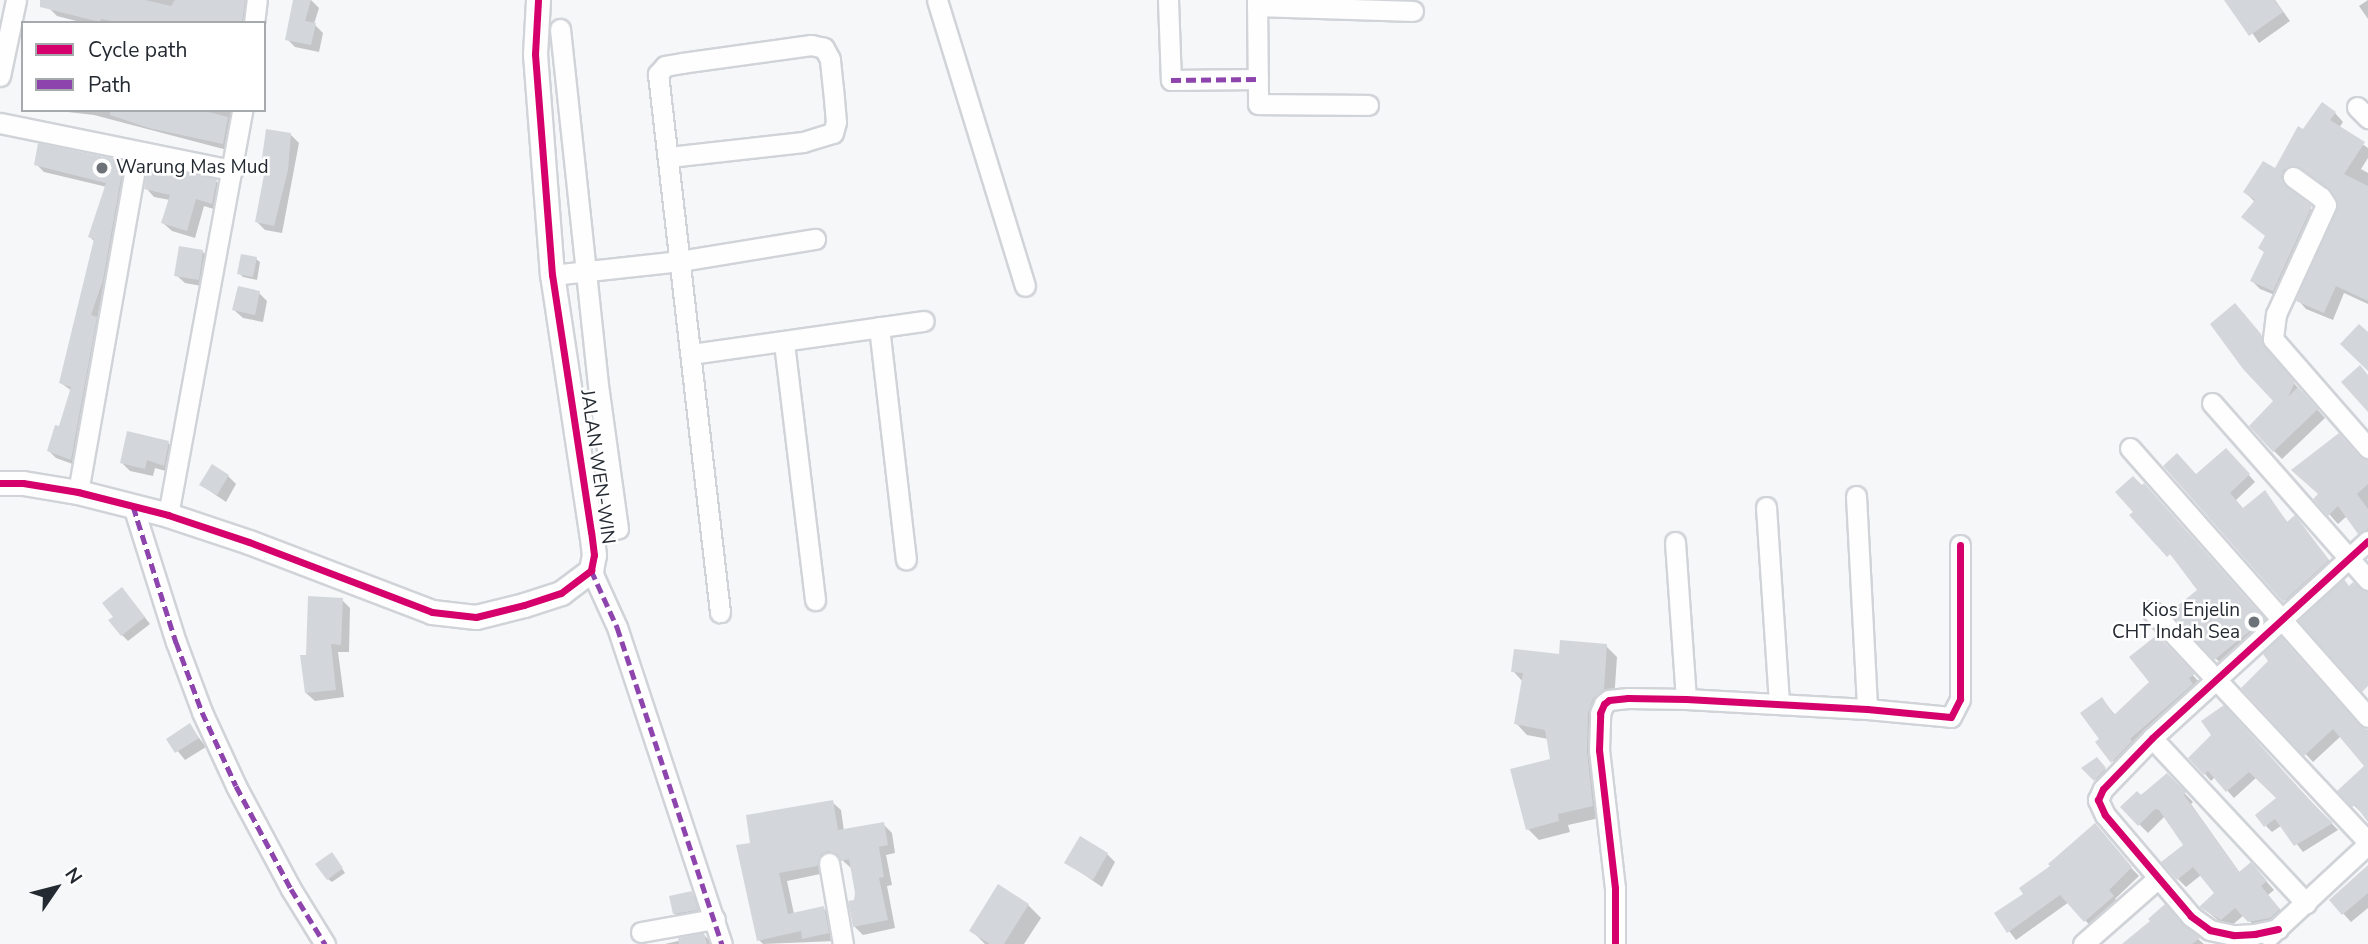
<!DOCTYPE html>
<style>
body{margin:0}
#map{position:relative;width:2368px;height:944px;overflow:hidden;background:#f5f7f9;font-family:"Nunito Sans",sans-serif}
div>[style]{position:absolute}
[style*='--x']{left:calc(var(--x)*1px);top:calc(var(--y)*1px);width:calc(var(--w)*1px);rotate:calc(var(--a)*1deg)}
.shadow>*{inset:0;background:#0003}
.building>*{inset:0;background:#d3d7dc}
.roads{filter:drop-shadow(2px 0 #d0d3d8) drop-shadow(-2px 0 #d0d3d8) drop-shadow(0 2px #d0d3d8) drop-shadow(0 -2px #d0d3d8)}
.minor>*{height:19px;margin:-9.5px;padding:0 9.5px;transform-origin:9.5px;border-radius:9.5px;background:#fefefe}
.tertiary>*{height:23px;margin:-11.5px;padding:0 11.5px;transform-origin:11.5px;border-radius:11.5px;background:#fefefe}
.quiet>*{height:5px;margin-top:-2.5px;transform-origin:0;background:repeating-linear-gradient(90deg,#8e44ad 0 10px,transparent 0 15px)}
.cycleway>*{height:7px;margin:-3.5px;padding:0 3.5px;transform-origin:3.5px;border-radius:3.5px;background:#d6006c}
.dots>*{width:19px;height:19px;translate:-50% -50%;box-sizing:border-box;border:4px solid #fff;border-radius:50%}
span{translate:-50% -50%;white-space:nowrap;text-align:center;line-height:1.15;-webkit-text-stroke:5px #fff;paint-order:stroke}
.poi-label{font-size:19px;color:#242a32}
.left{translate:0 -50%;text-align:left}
.right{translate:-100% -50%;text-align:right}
.street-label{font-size:19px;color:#242a32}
.legend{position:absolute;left:21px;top:21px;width:245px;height:91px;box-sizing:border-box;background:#fff;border:2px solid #a7aaad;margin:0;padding:9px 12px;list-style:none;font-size:21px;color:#242a32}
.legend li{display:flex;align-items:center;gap:14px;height:35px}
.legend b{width:35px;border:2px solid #a7aaad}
.north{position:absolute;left:21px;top:853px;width:70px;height:70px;-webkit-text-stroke:5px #fff;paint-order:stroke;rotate:55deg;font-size:19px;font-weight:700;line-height:28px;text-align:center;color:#242a32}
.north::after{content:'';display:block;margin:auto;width:24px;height:32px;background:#242a32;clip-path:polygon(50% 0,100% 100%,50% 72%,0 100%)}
</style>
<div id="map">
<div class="shadow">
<div style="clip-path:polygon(50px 0,258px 0,251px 23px,84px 23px,57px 16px,49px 8px)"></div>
<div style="clip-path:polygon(295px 0,311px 0,319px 8px,314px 24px,323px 33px,319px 52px,295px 47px,287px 39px)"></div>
<div style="clip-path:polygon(2230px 0,2275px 0,2290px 21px,2259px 43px)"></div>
<div style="clip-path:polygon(2368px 0,2368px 19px,2359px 6px)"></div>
<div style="clip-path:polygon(50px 110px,243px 110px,231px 151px,94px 115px)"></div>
<div style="clip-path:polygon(2335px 113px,2343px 122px,2339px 128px,2368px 148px,2368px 158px,2361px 169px,2368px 173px,2368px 304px,2344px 293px,2333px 320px,2306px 309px,2298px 300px,2340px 205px,2333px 191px,2304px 172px,2291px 178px,2289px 190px,2319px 216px,2282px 298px,2260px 289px,2252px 281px,2265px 253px,2260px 248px,2266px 237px,2255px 202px,2245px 192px,2275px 171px,2303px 131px)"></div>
<div style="clip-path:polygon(290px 134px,299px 143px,282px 233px,265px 230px,257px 222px,268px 162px,263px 157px)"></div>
<div style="clip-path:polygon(123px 162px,131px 170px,78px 466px,56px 458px,49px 451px,61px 429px,72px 391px,61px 383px,95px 242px,90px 237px,107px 187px,44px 172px,36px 164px)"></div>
<div style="clip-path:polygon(216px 181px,224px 189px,220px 211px,204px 206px,195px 238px,172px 231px,163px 223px,170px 200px,154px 197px,146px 188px)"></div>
<div style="clip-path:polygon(203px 252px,211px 260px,207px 287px,185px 283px,176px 275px)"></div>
<div style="clip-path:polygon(256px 259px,260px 262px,257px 280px,243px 277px,239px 273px)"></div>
<div style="clip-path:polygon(259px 293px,267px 301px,263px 322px,243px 318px,234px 310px)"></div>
<div style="clip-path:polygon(2243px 313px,2268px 344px,2271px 357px,2325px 418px,2282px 459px,2274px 451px,2276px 401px)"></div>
<div style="clip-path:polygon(168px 443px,177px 451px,173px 473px,155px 468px,153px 476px,130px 471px,122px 463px)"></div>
<div style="clip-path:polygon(2233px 457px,2255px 482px,2236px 500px,2244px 510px,2265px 493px,2288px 523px,2301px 524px,2335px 568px,2291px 608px,2196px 476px)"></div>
<div style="clip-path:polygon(2360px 458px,2368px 460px,2368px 541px,2347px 516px,2338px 524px,2329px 514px)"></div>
<div style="clip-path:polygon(228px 476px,236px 484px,226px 502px,201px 485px)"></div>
<div style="clip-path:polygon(2142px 487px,2152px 493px,2271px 627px,2223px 666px,2172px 612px,2200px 590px,2135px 512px)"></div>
<div style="clip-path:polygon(128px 596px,150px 624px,128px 641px,122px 635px,115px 617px)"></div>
<div style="clip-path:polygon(342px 600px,350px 608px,349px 652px,338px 652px,344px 697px,315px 701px,306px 693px,307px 656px)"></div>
<div style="clip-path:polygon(2157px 637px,2201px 684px,2121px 770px,2097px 742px,2101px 739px,2102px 699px,2116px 716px,2151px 682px)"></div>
<div style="clip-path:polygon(1606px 646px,1617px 657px,1614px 701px,1604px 710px,1604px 817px,1568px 825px,1570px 832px,1539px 840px,1528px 829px,1552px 760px,1548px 739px,1527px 735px,1516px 723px,1523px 682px,1513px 671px)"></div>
<div style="clip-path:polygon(2244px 688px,2368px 730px,2368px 819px,2339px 791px,2366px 767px,2341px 736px,2313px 762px)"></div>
<div style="clip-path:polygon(2223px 708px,2338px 830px,2303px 852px,2282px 825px,2272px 832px,2266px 826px,2279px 799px,2257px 777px,2234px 798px,2215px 777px,2211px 781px,2205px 774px)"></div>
<div style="clip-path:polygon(189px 725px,206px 747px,185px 760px,168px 739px)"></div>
<div style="clip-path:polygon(2100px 763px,2108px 773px,2099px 783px,2084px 768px)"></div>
<div style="clip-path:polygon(2169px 777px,2193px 802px,2191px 804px,2240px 873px,2259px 873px,2274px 890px,2268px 895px,2287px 918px,2258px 930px,2244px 915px,2230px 927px,2225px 926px,2201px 906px,2217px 893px,2201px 875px,2186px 887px,2178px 879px,2186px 845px,2164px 817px,2148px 833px,2122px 807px)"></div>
<div style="clip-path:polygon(832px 802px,841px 810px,844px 831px,883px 824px,892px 833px,895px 853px,886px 855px,892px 885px,887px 886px,895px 928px,863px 935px,854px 926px,857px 893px,851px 868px,842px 860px,830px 861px,825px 873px,787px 881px,794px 914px,823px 908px,832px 917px,836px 941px,763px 944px,759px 940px,752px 844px)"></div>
<div style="clip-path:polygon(2113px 849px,2139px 876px,2115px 899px,2120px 905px,2093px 929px,2069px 902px,2016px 940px,1996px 914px,2025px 894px)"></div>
<div style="clip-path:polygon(1107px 854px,1115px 862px,1102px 887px,1067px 863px)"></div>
<div style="clip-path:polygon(335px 858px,345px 873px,332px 882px,328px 879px)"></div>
<div style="clip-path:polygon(2368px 867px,2368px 908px,2351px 922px,2331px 900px)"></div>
<div style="clip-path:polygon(691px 893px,699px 901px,705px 918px,683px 922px,674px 913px)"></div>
<div style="clip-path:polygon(1028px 905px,1041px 918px,1024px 944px,985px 944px,971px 930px)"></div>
<div style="clip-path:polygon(2185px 928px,2204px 944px,2126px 944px)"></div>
<div style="clip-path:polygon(704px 935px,713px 944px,665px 944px)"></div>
</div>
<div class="building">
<div style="clip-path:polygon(40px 0,145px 0,171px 6px,175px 0,245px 0,242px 23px,122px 23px,101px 19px,100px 22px,40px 7px)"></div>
<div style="clip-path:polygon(293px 0,311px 0,305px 21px,316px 23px,311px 45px,285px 40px)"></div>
<div style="clip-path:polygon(2224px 0,2274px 0,2283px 12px,2249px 36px)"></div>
<div style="clip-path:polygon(2322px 102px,2336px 112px,2330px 120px,2365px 142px,2344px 174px,2368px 186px,2368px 301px,2336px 286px,2324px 313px,2296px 301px,2337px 210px,2338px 204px,2331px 190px,2300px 167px,2289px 166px,2283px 170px,2281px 177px,2285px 186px,2312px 206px,2273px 291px,2250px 281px,2264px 252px,2258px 248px,2265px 236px,2241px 217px,2255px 200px,2243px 192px,2263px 161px,2275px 168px,2298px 126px,2303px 129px)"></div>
<div style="clip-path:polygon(110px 110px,201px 110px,228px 117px,223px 144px,149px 128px,110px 115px)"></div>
<div style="clip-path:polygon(266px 129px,291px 133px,288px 170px,274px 226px,255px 222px,267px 159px,262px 158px)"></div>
<div style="clip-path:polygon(38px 143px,124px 161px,103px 280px,91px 315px,97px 317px,71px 460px,47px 451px,55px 425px,59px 426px,71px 387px,59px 383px,94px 239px,88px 237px,106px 183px,34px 165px)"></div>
<div style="clip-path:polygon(148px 166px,217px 179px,212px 204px,196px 199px,187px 231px,161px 223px,170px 195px,144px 189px)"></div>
<div style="clip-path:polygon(179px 246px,203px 250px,199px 280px,174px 276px)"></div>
<div style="clip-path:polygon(241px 254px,257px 257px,253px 277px,237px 274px)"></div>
<div style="clip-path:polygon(238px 286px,260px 291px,255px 315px,232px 310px)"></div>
<div style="clip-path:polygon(2235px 303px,2261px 334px,2264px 347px,2295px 382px,2288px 397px,2298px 387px,2318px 409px,2273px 452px,2249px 426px,2273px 401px,2243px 369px,2210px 324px)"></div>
<div style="clip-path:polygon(2359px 324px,2368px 332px,2368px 371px,2340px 344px)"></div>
<div style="clip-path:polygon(2360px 365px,2368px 375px,2368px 412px,2341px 382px)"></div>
<div style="clip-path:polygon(127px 431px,169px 441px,164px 466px,147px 460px,145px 469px,120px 463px)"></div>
<div style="clip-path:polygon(2339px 433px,2359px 456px,2368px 460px,2368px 484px,2357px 494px,2368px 509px,2368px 529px,2358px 534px,2338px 506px,2328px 516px,2313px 499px,2318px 494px,2291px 470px)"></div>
<div style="clip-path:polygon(2226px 448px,2250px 474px,2230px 493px,2243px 508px,2265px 490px,2287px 522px,2295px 515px,2329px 560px,2283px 602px,2163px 466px,2177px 453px,2196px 474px)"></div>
<div style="clip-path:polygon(212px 464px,229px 475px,217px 495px,199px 485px)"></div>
<div style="clip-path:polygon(2133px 476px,2142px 485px,2144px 483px,2265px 619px,2214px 660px,2170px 612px,2197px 590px,2170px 554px,2167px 557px,2129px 515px,2133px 512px,2115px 492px)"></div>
<div style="clip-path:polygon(2344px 579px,2349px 586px,2353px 582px,2368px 592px,2368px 686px,2362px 692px,2299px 621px)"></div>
<div style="clip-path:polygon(122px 587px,145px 617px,121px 636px,108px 620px,113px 617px,102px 603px)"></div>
<div style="clip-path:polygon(308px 596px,343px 598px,341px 645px,331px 644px,336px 690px,305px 693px,300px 655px,306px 655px)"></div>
<div style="clip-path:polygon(2157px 635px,2195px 674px,2189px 678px,2193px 684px,2130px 739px,2132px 741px,2111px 763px,2095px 742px,2099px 739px,2080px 713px,2102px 697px,2114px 715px,2149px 682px,2129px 657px)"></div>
<div style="clip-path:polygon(2281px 637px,2359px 725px,2368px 731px,2368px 822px,2355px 805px,2352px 807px,2337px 791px,2364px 766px,2333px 729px,2304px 756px,2241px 688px,2268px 661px,2263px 654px)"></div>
<div style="clip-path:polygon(1560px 640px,1607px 644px,1604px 689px,1593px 698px,1588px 713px,1587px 751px,1593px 806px,1558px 814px,1559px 821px,1526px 830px,1510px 769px,1550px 759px,1545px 730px,1514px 724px,1523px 673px,1511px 672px,1514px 649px,1559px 654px)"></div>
<div style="clip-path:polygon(2224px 705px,2317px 808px,2333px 823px,2294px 846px,2275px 819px,2264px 827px,2255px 815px,2276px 798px,2249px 772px,2226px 792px,2208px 771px,2204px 775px,2188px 758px,2211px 735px,2201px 721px)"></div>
<div style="clip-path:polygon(190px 723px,199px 738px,175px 753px,166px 739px)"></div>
<div style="clip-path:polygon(2097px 757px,2106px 768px,2094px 781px,2081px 768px)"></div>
<div style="clip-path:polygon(2167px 773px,2186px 792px,2184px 795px,2239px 872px,2251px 862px,2267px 881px,2261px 886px,2280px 909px,2270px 918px,2248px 922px,2235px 908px,2221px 920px,2199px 907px,2214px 893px,2193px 867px,2177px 880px,2161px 862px,2183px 845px,2159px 810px,2155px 809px,2138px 826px,2120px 807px,2137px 791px,2141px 795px)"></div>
<div style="clip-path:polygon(833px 800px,838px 830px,884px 822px,888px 845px,879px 847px,884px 877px,879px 878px,888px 920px,853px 927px,848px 901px,854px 900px,855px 893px,849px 859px,841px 861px,838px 855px,828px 851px,821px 854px,817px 866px,779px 873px,788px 914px,824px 906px,829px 933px,802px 939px,801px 931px,757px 941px,736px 845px,750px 843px,746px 815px)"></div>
<div style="clip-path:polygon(2095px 823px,2132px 867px,2109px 890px,2114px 896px,2084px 922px,2060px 895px,2007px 933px,1994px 913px,2023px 894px,2019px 888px,2050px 866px,2048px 864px)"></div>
<div style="clip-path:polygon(1080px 836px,1108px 853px,1093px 880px,1064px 863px)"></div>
<div style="clip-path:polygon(332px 852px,343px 868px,327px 880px,315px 864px)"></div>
<div style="clip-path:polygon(2368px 865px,2368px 893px,2342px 915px,2329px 900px)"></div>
<div style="clip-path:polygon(998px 884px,1029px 904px,1004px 944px,990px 944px,969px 931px)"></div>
<div style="clip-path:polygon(692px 891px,698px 910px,673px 914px,669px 896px)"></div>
<div style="clip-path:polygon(2165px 904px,2182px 924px,2200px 938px,2192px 944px,2122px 944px,2150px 921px,2148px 919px)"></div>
<div style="clip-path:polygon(704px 933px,707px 944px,679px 944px,678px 938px)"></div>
</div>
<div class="roads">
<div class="minor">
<div style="--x:937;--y:0;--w:299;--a:72.9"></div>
<div style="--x:1168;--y:0;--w:80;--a:87.9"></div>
<div style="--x:1171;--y:80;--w:87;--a:-0.7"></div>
<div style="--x:1257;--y:0;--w:104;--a:89.4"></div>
<div style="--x:1258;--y:104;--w:110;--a:0.5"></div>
<div style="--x:1257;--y:6;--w:156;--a:1.8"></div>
<div style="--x:254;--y:23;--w:23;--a:-83"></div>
<div style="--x:560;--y:29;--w:365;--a:83.9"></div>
<div style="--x:599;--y:392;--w:138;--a:82.1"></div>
<div style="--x:0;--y:76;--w:78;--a:-78.1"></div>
<div style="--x:2357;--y:107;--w:16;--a:45"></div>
<div style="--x:0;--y:123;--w:237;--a:11.5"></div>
<div style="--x:669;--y:157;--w:135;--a:-6.4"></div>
<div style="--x:803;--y:142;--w:31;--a:-17"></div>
<div style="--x:833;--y:133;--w:11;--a:-75"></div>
<div style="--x:836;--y:122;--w:33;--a:-95"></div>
<div style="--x:833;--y:89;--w:30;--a:-96"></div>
<div style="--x:830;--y:59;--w:13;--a:-119"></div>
<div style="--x:824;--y:48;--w:13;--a:-167"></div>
<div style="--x:811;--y:45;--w:130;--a:172.1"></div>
<div style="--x:682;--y:63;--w:17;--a:170"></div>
<div style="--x:665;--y:66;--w:11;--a:131"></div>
<div style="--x:658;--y:74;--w:542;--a:83.43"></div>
<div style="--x:2293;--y:177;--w:34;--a:36"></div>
<div style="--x:2321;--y:197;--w:9;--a:58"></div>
<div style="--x:2326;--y:205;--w:120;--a:114.6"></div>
<div style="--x:2276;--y:314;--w:25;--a:97"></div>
<div style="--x:2273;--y:339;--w:145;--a:48.9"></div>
<div style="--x:552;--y:275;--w:129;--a:-6.2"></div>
<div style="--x:680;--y:261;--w:137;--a:-9.3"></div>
<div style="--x:879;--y:327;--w:234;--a:83.4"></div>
<div style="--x:784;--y:343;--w:259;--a:83.1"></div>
<div style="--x:691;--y:354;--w:235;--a:-8.1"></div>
<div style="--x:2212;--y:403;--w:236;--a:48.6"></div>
<div style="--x:2130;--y:448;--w:359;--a:48.5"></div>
<div style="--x:78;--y:492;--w:344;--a:-80"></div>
<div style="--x:1856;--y:496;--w:213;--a:87"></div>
<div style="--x:133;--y:506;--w:143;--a:72.5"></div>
<div style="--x:176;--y:642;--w:75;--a:69.6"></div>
<div style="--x:202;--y:712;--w:81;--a:65.3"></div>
<div style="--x:236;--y:786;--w:117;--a:61.9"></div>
<div style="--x:291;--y:889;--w:65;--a:58.3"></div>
<div style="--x:1766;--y:507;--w:196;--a:86.2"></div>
<div style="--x:168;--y:515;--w:412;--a:-79.6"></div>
<div style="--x:1675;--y:542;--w:157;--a:86"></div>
<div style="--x:591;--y:570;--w:63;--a:65.5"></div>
<div style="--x:617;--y:627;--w:334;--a:71.7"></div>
<div style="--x:2152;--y:611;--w:316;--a:46.9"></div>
<div style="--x:2152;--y:738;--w:226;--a:47"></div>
<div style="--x:829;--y:863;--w:82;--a:80.2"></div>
<div style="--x:2278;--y:929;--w:24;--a:168"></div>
<div style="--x:2255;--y:934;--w:22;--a:177"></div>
<div style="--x:2233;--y:935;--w:24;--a:-168"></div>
<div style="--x:2210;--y:930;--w:24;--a:-144"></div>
<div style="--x:2191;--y:916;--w:133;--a:-130.4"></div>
<div style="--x:2105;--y:815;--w:17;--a:-115"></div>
<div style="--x:2098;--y:800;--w:12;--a:-66"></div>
<div style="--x:2103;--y:789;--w:71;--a:-46.1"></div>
<div style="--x:2152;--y:738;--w:292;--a:-42.4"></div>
<div style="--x:641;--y:932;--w:75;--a:-10"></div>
<div style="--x:2269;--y:936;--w:135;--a:-42.9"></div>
<div style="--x:1615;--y:944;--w:56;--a:-90"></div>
<div style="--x:1615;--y:888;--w:139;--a:-96.6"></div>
<div style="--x:1599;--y:750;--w:37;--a:-88"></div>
<div style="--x:1600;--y:713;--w:10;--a:-66"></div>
<div style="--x:1604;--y:704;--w:6;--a:-39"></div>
<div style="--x:1609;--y:700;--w:19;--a:-6"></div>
<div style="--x:1628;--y:698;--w:58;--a:1"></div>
<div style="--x:1686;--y:699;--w:181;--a:3.2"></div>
<div style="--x:1867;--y:709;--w:84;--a:5.4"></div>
<div style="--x:1951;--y:717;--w:20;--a:-63"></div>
<div style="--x:1960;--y:699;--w:154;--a:-90"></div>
<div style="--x:2083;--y:944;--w:100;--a:-41.3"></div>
</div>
<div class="tertiary">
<div style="--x:0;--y:483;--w:23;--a:0"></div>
<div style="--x:23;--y:483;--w:56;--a:9.3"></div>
<div style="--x:78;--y:492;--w:93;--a:14.3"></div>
<div style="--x:168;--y:515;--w:85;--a:18.4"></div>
<div style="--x:249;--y:542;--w:196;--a:20.9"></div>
<div style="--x:432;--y:612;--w:44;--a:6.5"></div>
<div style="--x:476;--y:617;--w:49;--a:-14"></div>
<div style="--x:524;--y:605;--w:39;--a:-18"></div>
<div style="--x:561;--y:593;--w:38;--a:-37"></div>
<div style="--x:591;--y:570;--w:15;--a:-79"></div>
<div style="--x:594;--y:555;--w:23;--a:-97"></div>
<div style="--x:591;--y:532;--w:260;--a:-98.6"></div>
<div style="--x:552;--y:275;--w:222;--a:-94.4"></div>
<div style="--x:535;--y:54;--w:54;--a:-86.8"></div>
</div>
</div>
<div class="quiet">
<div style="--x:1171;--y:80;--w:87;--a:-0.7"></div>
<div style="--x:133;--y:506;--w:143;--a:72.5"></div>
<div style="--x:176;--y:642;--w:75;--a:69.6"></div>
<div style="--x:202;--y:712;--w:81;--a:65.3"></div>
<div style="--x:236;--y:786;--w:117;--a:61.9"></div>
<div style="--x:291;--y:889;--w:65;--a:58.3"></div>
<div style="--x:591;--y:570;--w:63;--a:65.5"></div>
<div style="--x:617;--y:627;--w:334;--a:71.7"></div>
</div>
<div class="cycleway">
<div style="--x:0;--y:483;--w:23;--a:0"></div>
<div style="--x:23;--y:483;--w:56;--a:9.3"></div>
<div style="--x:78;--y:492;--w:93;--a:14.3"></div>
<div style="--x:168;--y:515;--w:85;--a:18.4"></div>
<div style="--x:249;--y:542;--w:196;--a:20.9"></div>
<div style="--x:432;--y:612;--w:44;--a:6.5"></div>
<div style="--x:476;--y:617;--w:49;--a:-14"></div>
<div style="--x:524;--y:605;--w:39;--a:-18"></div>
<div style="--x:561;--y:593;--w:38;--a:-37"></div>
<div style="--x:591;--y:570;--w:15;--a:-79"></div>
<div style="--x:594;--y:555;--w:23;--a:-97"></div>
<div style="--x:591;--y:532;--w:260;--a:-98.6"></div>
<div style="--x:552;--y:275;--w:222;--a:-94.4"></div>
<div style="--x:535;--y:54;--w:54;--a:-86.8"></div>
<div style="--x:2278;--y:929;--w:24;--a:168"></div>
<div style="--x:2255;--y:934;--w:22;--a:177"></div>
<div style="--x:2233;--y:935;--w:24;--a:-168"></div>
<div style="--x:2210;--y:930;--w:24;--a:-144"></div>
<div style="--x:2191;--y:916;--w:133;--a:-130.4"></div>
<div style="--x:2105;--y:815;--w:17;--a:-115"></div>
<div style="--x:2098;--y:800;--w:12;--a:-66"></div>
<div style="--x:2103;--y:789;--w:71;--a:-46.1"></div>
<div style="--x:2152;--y:738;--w:292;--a:-42.4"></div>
<div style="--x:1615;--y:944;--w:56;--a:-90"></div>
<div style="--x:1615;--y:888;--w:139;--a:-96.6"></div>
<div style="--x:1599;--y:750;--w:37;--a:-88"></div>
<div style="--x:1600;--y:713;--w:10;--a:-66"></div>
<div style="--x:1604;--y:704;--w:6;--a:-39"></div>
<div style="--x:1609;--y:700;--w:19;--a:-6"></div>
<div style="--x:1628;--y:698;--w:58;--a:1"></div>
<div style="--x:1686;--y:699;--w:181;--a:3.2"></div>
<div style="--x:1867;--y:709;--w:84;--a:5.4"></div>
<div style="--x:1951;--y:717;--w:20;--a:-63"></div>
<div style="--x:1960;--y:699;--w:154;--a:-90"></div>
</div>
<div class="dots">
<div style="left:102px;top:168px;background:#6d7278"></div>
<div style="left:2254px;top:622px;background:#6d7278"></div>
</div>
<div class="poi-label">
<span class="left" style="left:116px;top:168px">Warung Mas Mud</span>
<span class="right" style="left:2240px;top:622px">Kios Enjelin<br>CHT Indah Sea</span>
</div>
<div class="street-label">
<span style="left:597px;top:467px;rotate:82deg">JALAN WEN-WIN</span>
</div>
<ul class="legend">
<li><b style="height:9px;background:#d6006c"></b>Cycle path</li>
<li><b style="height:9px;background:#8e44ad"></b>Path</li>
</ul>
<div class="north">N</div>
</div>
